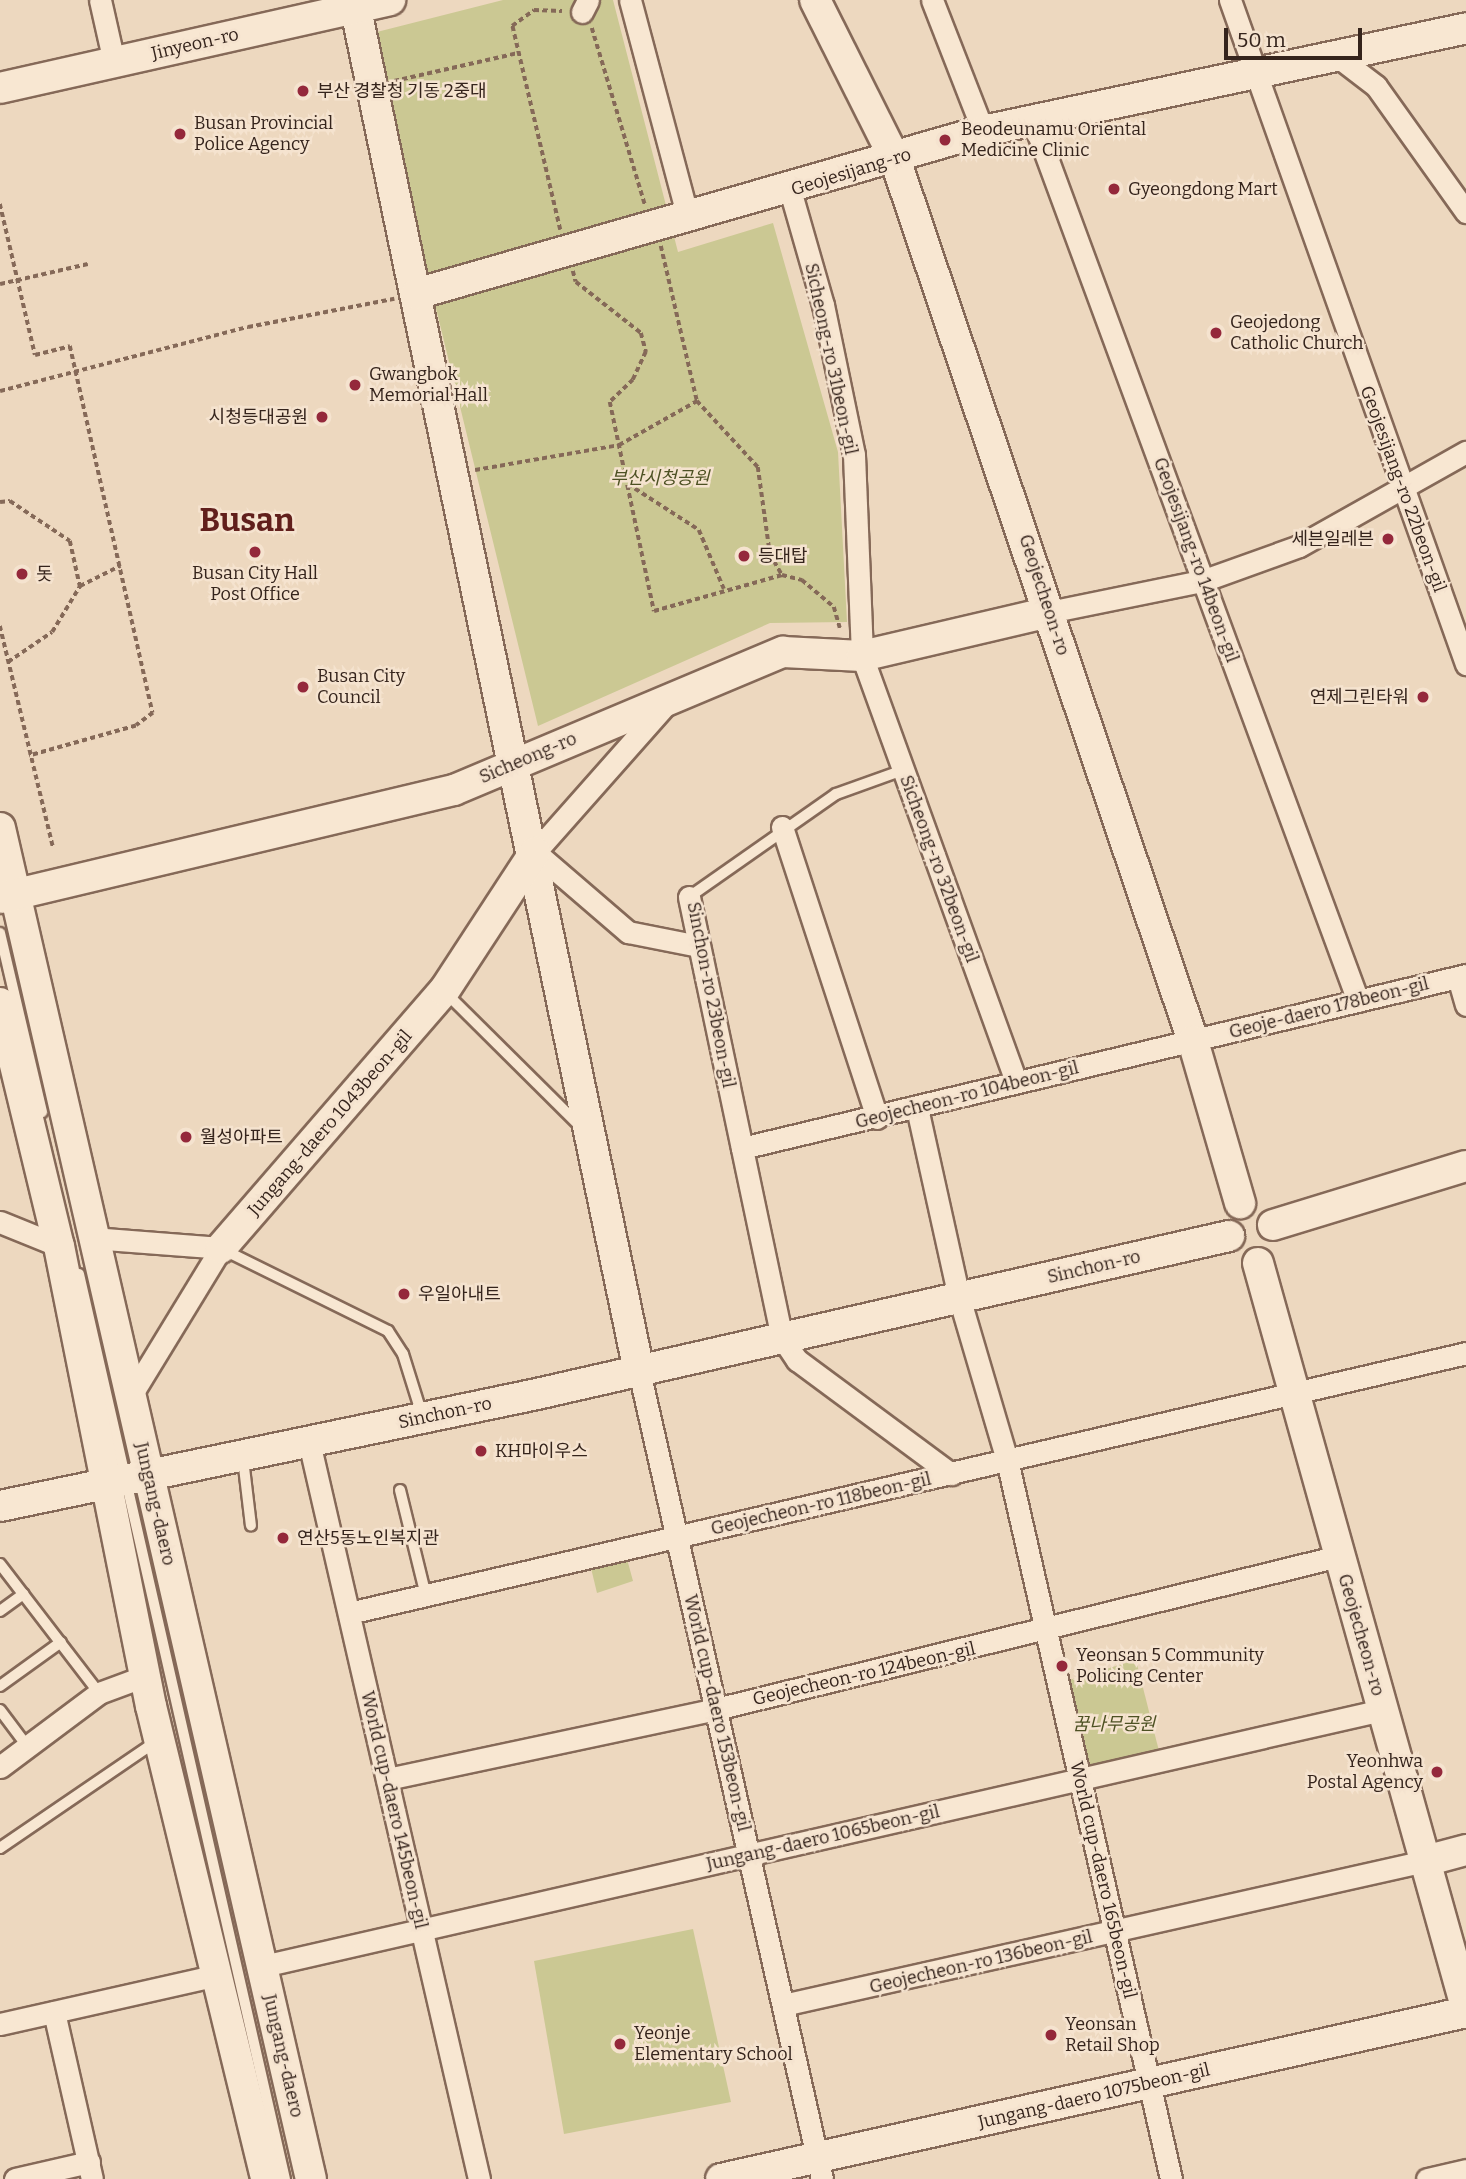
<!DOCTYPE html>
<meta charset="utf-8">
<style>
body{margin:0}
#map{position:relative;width:1466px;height:2179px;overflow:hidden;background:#edd8bf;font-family:Bitter,"Noto Sans KR",serif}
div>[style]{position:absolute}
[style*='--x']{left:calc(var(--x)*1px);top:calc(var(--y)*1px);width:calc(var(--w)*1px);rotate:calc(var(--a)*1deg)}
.green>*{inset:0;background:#cbc893}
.path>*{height:3.5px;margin-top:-1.75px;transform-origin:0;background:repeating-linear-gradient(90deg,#856958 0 5px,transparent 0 8.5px)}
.roads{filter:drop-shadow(2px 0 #856958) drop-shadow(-2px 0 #856958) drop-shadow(0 2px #856958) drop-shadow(0 -2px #856958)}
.lane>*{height:10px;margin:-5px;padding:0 5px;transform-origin:5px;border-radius:5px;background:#f8e7d2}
.street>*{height:21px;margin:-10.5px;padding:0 10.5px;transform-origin:10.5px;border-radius:10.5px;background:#f8e7d2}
.secondary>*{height:30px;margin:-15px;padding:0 15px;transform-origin:15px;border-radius:15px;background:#f8e7d2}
.dots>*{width:19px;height:19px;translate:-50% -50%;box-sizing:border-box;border:4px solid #f5e3cf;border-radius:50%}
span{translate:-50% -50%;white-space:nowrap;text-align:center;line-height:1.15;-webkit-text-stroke:5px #f5e3cf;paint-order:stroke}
.street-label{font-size:18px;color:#35241c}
.poi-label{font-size:18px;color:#35241c}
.left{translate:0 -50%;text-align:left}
.right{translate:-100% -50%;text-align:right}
.park-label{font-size:18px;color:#4d5123;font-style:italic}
.town-label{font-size:32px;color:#611f1c;font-weight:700}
.scale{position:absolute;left:1224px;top:28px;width:138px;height:32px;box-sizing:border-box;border:4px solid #35241c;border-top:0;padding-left:9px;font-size:21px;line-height:24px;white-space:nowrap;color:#35241c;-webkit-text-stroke:5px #f5e3cf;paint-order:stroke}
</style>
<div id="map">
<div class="green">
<div style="clip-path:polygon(503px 0,613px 0,678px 252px,773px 223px,838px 452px,847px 622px,770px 623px,538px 726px,369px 34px)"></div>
<div style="clip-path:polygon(627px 1559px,633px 1581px,597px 1593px,591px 1568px)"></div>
<div style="clip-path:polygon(1136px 1660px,1160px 1755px,1087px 1772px,1066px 1681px)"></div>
<div style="clip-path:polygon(693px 1929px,731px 2102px,564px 2134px,534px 1961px)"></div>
</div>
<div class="path">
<div style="--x:592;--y:28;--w:185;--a:73.3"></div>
<div style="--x:394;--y:81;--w:127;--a:-12.7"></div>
<div style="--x:0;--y:204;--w:155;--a:76.9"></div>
<div style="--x:35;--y:355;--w:36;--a:-14"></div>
<div style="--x:70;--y:346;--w:376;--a:77.3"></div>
<div style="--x:153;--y:713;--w:21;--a:143"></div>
<div style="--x:136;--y:726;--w:111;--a:164.3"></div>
<div style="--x:560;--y:230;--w:210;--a:-103.2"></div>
<div style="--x:512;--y:26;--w:27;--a:-36"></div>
<div style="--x:534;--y:10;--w:28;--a:2"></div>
<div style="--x:661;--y:246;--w:159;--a:76.9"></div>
<div style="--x:697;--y:401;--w:90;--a:47.3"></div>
<div style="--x:758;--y:467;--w:88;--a:82.1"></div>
<div style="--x:770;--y:554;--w:24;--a:60"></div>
<div style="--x:573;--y:271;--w:11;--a:75"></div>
<div style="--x:576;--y:282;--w:83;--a:38.1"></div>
<div style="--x:641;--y:333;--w:20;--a:75"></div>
<div style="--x:646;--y:352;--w:31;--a:115"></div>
<div style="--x:633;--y:380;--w:32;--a:136"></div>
<div style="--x:610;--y:402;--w:214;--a:78.1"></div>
<div style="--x:654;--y:611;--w:133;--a:-15.7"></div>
<div style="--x:782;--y:575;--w:21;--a:14"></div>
<div style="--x:802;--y:580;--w:42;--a:40.2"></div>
<div style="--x:834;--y:607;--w:22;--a:74"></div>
<div style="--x:0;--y:284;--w:90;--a:-12.8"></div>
<div style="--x:0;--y:391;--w:256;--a:-14.5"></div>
<div style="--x:248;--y:327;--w:149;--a:-10.9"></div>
<div style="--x:475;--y:470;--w:146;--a:-9.8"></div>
<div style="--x:619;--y:445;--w:90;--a:-29.4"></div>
<div style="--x:628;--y:484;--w:85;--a:32.9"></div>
<div style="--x:699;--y:530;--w:64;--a:67"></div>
<div style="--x:0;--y:502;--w:10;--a:-6"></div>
<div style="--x:10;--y:501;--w:72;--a:33.7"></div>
<div style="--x:70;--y:541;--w:46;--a:77.5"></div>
<div style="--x:0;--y:626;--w:227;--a:76.5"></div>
<div style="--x:8;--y:662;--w:53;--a:-34.3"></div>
<div style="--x:52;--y:632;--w:54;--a:-58.7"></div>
<div style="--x:80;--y:586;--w:45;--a:-26.6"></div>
</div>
<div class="roads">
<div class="lane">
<div style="--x:689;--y:897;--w:179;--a:-35"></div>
<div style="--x:836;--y:794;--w:71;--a:-19.7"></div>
<div style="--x:0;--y:933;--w:184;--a:76.8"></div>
<div style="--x:446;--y:993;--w:190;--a:44.8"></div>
<div style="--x:224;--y:1250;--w:183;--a:26.3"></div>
<div style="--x:388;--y:1331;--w:27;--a:57"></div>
<div style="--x:403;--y:1354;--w:64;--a:72.7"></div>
<div style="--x:79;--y:1274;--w:928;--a:77.18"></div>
<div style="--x:243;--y:1459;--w:67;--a:83.2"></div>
<div style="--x:400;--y:1490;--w:109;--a:76.2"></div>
<div style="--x:0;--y:1564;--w:163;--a:52.5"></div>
<div style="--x:0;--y:1611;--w:29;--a:-36"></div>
<div style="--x:0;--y:1686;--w:75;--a:-35.8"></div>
<div style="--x:0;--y:1710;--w:45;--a:53.1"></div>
<div style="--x:0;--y:1848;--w:190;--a:-34.3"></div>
</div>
<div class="street">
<div style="--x:100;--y:0;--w:64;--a:77.3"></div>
<div style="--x:630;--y:0;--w:226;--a:75.1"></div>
<div style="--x:932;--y:0;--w:141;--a:68.7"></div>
<div style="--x:1230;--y:0;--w:705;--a:70.43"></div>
<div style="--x:582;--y:12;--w:13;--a:-63"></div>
<div style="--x:1338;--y:57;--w:48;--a:37.3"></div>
<div style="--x:1376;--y:86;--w:155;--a:54.5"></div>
<div style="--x:1033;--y:120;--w:939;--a:69.75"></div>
<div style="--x:790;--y:190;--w:120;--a:74"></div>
<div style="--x:823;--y:305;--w:153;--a:78.3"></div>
<div style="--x:854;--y:455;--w:201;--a:87.7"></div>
<div style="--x:862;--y:656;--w:453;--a:70.1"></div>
<div style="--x:1049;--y:612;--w:156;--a:-11.5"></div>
<div style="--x:1202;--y:581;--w:103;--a:-19.8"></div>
<div style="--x:1299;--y:546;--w:192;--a:-29.4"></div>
<div style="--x:667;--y:703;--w:199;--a:131.5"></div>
<div style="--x:535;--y:852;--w:123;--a:40.7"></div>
<div style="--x:628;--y:932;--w:72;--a:11.2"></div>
<div style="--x:782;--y:827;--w:306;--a:71.9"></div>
<div style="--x:689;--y:897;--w:451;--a:78.1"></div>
<div style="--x:782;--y:1338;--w:27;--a:56"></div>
<div style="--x:797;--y:1360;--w:192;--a:36.5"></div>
<div style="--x:1458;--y:977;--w:29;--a:74"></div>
<div style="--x:917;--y:1108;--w:194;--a:77.5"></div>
<div style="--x:959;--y:1297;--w:170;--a:73.6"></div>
<div style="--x:1007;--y:1460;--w:737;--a:77.15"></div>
<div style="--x:742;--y:1148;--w:744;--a:-13.44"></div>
<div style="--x:0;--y:1222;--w:64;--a:22.1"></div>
<div style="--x:92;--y:1238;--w:129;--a:4.4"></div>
<div style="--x:221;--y:1248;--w:175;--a:121.4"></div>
<div style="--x:639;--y:1371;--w:828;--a:77.24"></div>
<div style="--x:309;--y:1442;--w:756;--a:77.01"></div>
<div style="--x:349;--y:1613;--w:1147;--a:-13.1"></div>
<div style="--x:0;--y:1767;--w:124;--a:-36.8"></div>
<div style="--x:99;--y:1693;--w:49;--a:-20.3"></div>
<div style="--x:387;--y:1779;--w:336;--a:-12"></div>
<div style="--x:716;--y:1709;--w:642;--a:-13.8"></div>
<div style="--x:263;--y:1966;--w:1148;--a:-12.89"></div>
<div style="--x:783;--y:2005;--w:658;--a:-12.64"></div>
<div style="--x:54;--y:2012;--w:171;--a:77.2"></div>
<div style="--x:0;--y:2024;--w:223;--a:-12.7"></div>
<div style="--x:15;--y:2179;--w:76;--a:-12.9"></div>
<div style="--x:1427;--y:2179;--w:40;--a:-13"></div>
</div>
<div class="secondary">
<div style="--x:354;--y:0;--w:1400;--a:78.26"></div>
<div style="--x:815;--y:0;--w:178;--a:63.3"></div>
<div style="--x:895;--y:159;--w:931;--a:71.33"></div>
<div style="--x:1193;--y:1041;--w:169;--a:73.8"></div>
<div style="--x:0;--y:88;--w:400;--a:-12.7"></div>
<div style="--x:416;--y:294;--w:590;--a:-16.04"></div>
<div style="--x:983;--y:131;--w:494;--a:-12"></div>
<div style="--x:0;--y:828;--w:1386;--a:77.04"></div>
<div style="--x:0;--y:898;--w:467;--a:-13.4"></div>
<div style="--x:454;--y:790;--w:357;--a:-22.8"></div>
<div style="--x:783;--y:652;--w:79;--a:2.9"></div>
<div style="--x:862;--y:656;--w:192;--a:-13.2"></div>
<div style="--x:0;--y:1003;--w:250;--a:76.4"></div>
<div style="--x:59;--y:1246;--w:469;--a:78.7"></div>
<div style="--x:151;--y:1706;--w:487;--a:76.3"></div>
<div style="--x:1273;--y:1225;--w:202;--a:-17"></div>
<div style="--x:221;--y:1248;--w:340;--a:-49.1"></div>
<div style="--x:444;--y:991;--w:166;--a:-56.8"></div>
<div style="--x:1258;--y:1263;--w:773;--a:74.38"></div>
<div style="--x:0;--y:1506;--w:549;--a:-11.78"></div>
<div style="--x:537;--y:1394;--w:710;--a:-12.86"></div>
<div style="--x:1425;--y:1861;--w:42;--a:-15"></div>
<div style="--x:721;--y:2179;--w:763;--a:-12.63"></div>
</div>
</div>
<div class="dots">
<div style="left:303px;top:91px;background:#94283b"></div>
<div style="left:180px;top:134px;background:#94283b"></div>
<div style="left:945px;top:140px;background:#94283b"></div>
<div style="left:1114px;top:189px;background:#94283b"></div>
<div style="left:1216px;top:333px;background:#94283b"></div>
<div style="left:355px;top:385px;background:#94283b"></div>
<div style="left:322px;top:417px;background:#94283b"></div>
<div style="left:1388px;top:539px;background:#94283b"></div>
<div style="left:255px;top:552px;background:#94283b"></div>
<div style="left:744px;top:556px;background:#94283b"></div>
<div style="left:22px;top:574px;background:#94283b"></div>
<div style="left:303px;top:687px;background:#94283b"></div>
<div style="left:1423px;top:697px;background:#94283b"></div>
<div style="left:186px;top:1137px;background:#94283b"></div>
<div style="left:404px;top:1294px;background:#94283b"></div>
<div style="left:481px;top:1451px;background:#94283b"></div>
<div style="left:283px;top:1538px;background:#94283b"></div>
<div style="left:1062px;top:1666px;background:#94283b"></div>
<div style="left:1437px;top:1772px;background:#94283b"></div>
<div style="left:1051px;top:2035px;background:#94283b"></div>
<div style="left:620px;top:2044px;background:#94283b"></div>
</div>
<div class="street-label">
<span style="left:195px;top:44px;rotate:-13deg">Jinyeon-ro</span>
<span style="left:851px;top:172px;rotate:-17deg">Geojesijang-ro</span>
<span style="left:831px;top:359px;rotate:78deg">Sicheong-ro 31beon-gil</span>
<span style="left:1403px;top:489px;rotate:70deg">Geojesijang-ro 22beon-gil</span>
<span style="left:1196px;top:560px;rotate:70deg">Geojesijang-ro 14beon-gil</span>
<span style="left:1044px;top:595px;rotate:72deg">Geojecheon-ro</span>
<span style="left:528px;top:758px;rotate:-23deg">Sicheong-ro</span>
<span style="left:939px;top:869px;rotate:70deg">Sicheong-ro 32beon-gil</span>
<span style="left:711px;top:995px;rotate:79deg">Sinchon-ro 23beon-gil</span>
<span style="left:1329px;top:1008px;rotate:-14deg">Geoje-daero 178beon-gil</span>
<span style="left:967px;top:1095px;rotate:-14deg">Geojecheon-ro 104beon-gil</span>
<span style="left:330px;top:1123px;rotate:-49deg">Jungang-daero 1043beon-gil</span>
<span style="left:1094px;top:1267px;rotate:-13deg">Sinchon-ro</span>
<span style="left:445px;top:1413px;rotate:-12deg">Sinchon-ro</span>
<span style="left:155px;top:1504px;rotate:77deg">Jungang-daero</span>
<span style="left:821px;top:1504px;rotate:-13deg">Geojecheon-ro 118beon-gil</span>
<span style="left:1361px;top:1635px;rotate:74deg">Geojecheon-ro</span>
<span style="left:864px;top:1674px;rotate:-13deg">Geojecheon-ro 124beon-gil</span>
<span style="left:717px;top:1713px;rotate:77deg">World cup-daero 153beon-gil</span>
<span style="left:394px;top:1810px;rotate:77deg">World cup-daero 145beon-gil</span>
<span style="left:823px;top:1838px;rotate:-13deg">Jungang-daero 1065beon-gil</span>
<span style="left:1103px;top:1880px;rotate:77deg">World cup-daero 165beon-gil</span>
<span style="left:981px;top:1962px;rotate:-13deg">Geojecheon-ro 136beon-gil</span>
<span style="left:283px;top:2056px;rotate:77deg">Jungang-daero</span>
<span style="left:1094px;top:2096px;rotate:-13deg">Jungang-daero 1075beon-gil</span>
</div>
<div class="poi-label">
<span class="left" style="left:317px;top:91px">부산 경찰청 기동 2중대</span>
<span class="left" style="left:194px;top:134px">Busan Provincial<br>Police Agency</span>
<span class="left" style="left:961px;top:140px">Beodeunamu Oriental<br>Medicine Clinic</span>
<span class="left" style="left:1128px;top:189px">Gyeongdong Mart</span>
<span class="left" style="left:1230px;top:333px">Geojedong<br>Catholic Church</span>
<span class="left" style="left:369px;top:385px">Gwangbok<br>Memorial Hall</span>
<span class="right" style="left:308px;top:417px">시청등대공원</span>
<span class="right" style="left:1374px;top:539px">세븐일레븐</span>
<span class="left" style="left:758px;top:556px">등대탑</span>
<span class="left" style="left:36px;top:574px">돗</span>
<span style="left:255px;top:584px">Busan City Hall<br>Post Office</span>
<span class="left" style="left:317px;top:687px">Busan City<br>Council</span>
<span class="right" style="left:1409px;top:697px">연제그린타워</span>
<span class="left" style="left:200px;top:1137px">월성아파트</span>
<span class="left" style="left:418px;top:1294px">우일아내트</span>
<span class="left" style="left:495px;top:1451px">KH마이우스</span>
<span class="left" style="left:297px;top:1538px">연산5동노인복지관</span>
<span class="left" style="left:1076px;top:1666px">Yeonsan 5 Community<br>Policing Center</span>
<span class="right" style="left:1423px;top:1772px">Yeonhwa<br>Postal Agency</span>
<span class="left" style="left:1065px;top:2035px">Yeonsan<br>Retail Shop</span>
<span class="left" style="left:634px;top:2044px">Yeonje<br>Elementary School</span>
</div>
<div class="park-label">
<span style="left:660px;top:478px">부산시청공원</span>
<span style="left:1114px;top:1724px">꿈나무공원</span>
</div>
<div class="town-label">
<span style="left:247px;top:520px">Busan</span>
</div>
<div class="scale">50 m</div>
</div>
